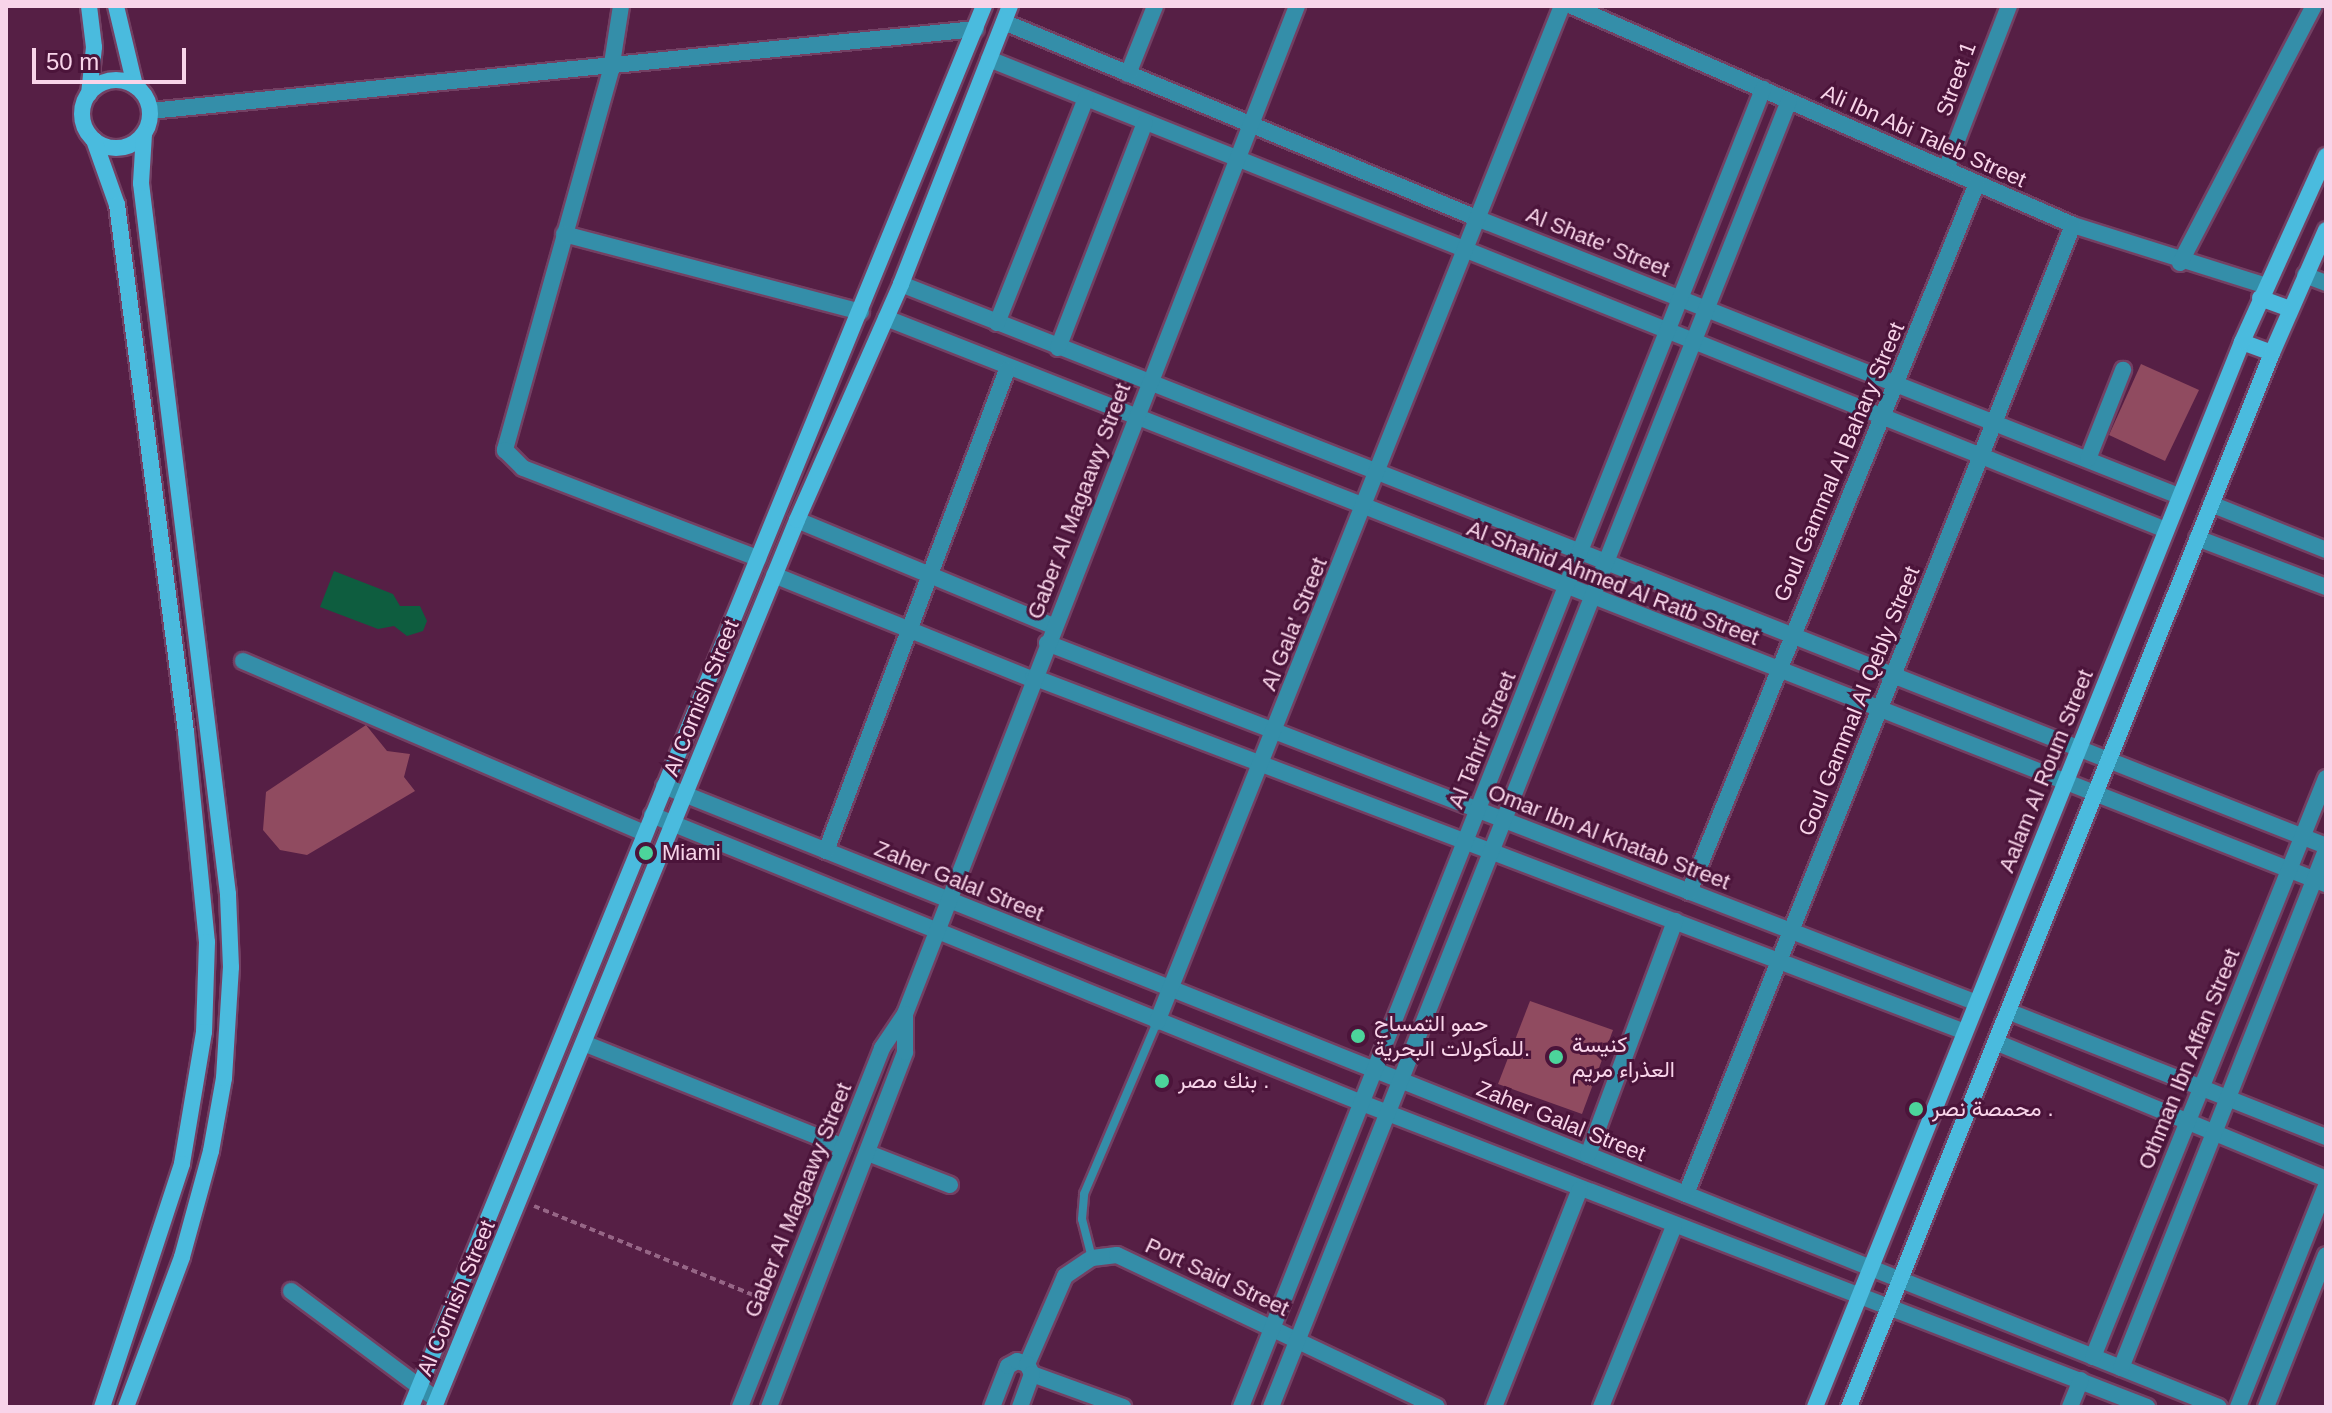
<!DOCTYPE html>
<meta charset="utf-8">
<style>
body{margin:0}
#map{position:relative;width:2332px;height:1413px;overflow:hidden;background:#561f45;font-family:Helvetica,Vazirmatn,sans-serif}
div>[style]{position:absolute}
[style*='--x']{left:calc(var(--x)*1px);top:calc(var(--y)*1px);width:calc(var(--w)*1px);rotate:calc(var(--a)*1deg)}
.water>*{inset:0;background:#0e5d3f}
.building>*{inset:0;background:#904b60}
.path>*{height:4px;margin-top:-2px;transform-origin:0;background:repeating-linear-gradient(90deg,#966686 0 6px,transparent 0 10px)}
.roads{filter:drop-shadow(2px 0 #734063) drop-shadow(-2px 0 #734063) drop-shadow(0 2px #734063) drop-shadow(0 -2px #734063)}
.lane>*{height:8px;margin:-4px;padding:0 4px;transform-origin:4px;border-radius:4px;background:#348ea9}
.street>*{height:16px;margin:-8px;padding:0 8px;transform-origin:8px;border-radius:8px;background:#348ea9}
.secondary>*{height:16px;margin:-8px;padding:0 8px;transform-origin:8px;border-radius:8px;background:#4abbde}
.secondary>.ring{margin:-8px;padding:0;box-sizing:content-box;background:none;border:16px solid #4abbde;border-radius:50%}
.dots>*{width:22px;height:22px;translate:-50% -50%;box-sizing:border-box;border:4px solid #4b143a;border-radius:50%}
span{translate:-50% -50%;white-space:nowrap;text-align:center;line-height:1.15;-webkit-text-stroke:6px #4b143a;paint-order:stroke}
.street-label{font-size:22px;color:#f8d4e9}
.poi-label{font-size:22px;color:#f8d4e9}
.left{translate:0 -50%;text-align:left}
.frame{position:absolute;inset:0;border:8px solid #f8d4e9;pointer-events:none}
.scale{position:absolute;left:32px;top:48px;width:154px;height:36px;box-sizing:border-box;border:4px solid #f8d4e9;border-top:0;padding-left:10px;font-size:24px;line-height:28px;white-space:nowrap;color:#f8d4e9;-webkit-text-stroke:6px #4b143a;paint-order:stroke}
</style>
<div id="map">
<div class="water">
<div style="clip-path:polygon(334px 571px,393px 594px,400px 606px,420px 606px,427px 621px,423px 631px,407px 636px,394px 626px,378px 629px,320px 607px)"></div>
</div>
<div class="building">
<div style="clip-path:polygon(2141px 364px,2199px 390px,2165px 461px,2109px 435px)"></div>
<div style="clip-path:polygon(366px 725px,387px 751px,410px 754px,404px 777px,415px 791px,307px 855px,280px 850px,263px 830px,266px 792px)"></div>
<div style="clip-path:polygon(1530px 1001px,1613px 1030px,1582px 1114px,1498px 1084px)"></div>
</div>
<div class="path">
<div style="--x:534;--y:1206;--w:247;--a:22.1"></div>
</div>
<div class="roads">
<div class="lane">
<div style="--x:1092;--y:1258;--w:40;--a:-104.4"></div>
<div style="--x:1082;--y:1219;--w:25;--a:-85"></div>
<div style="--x:1084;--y:1194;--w:187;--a:-67"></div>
</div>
<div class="street">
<div style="--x:621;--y:6;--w:65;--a:98.9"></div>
<div style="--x:611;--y:70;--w:395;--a:105.6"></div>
<div style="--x:505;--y:450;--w:25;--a:45"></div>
<div style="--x:523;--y:468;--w:252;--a:21"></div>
<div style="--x:1572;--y:6;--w:547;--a:23.61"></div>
<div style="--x:2073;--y:225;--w:202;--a:17.5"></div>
<div style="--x:1004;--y:22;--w:514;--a:22.53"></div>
<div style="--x:1479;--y:219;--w:753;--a:21.59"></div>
<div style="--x:989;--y:59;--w:1268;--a:21.81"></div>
<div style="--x:1128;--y:74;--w:73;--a:-68.3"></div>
<div style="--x:150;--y:111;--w:830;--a:-5.67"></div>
<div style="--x:1946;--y:169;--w:175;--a:-68.9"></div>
<div style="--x:564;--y:234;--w:307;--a:14.7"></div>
<div style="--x:2180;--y:263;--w:290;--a:-62.5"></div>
<div style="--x:2305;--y:275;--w:22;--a:21"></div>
<div style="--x:901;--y:284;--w:1532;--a:21.52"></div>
<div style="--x:886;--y:318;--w:1547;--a:21.46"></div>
<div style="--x:997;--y:323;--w:242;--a:-68.4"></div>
<div style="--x:1058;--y:348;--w:241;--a:-68.9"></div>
<div style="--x:2088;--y:459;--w:96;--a:-68.5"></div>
<div style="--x:2211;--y:504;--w:124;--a:21.8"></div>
<div style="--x:797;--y:520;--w:277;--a:22.5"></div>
<div style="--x:2197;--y:538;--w:138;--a:20.8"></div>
<div style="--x:774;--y:575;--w:278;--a:22"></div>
<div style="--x:1047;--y:643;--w:997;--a:21.16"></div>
<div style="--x:243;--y:661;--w:437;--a:23.2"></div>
<div style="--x:1033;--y:677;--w:997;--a:20.85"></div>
<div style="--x:664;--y:786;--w:1674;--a:21.77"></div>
<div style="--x:652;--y:815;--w:766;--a:22.08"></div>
<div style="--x:1362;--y:1103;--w:842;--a:21.17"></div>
<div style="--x:826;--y:851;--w:514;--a:-69.38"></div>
<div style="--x:1689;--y:892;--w:765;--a:-67.89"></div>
<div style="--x:2010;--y:1012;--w:340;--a:21.6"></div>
<div style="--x:1157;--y:1022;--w:1094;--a:-68.27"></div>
<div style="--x:1998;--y:1043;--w:355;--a:22.5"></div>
<div style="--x:586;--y:1044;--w:277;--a:21.8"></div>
<div style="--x:868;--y:1153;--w:88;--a:21.3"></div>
<div style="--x:1588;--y:1155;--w:250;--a:-69.6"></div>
<div style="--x:1686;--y:1194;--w:1043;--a:-68.23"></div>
<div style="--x:291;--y:1291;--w:182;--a:36.7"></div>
<div style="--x:2093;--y:1357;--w:624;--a:-68.08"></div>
<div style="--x:1027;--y:1364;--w:96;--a:-66.6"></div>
<div style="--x:1065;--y:1276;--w:32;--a:-34"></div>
<div style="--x:1092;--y:1258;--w:25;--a:-7"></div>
<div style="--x:1117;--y:1255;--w:354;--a:25.4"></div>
<div style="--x:2121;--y:1368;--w:557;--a:-68.41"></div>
<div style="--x:1032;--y:1374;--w:97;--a:19.9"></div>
<div style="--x:740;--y:1407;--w:386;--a:-68.4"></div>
<div style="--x:882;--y:1048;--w:41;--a:-55.9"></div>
<div style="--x:905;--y:1014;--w:1082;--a:-68.75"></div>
<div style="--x:769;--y:1407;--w:380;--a:-69"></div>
<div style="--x:905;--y:1052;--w:38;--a:-90"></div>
<div style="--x:992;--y:1407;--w:44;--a:-68.7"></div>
<div style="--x:1008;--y:1366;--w:10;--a:-29"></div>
<div style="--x:1017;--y:1361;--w:10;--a:17"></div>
<div style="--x:1027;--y:1364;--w:11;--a:63"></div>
<div style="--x:1032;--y:1374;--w:35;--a:110"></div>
<div style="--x:1241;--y:1407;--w:1418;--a:-68.39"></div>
<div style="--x:1271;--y:1407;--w:1405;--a:-68.37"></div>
<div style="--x:1494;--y:1407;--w:234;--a:-68.5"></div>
<div style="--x:1601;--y:1407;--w:195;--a:-68"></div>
<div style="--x:2070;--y:1407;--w:29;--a:-68"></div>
<div style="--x:2238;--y:1407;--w:238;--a:-68.3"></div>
<div style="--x:2266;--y:1407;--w:163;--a:-68.5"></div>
</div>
<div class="secondary">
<div style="--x:116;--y:6;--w:82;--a:76.6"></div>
<div class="ring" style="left:82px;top:80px;width:52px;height:52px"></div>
<div style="--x:89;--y:94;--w:47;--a:-83.9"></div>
<div style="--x:94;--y:47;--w:41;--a:-97"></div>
<div style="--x:94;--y:140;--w:69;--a:70.5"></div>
<div style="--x:117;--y:205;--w:531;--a:82.54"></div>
<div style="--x:186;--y:732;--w:211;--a:84.3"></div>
<div style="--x:207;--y:942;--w:90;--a:91.9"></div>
<div style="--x:204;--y:1032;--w:134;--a:99.5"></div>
<div style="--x:182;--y:1164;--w:256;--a:108.2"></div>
<div style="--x:2260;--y:298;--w:32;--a:20"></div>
<div style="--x:2242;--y:342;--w:32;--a:20"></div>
<div style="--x:126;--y:1407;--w:160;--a:-69.5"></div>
<div style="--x:182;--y:1257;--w:110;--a:-74.7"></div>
<div style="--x:211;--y:1151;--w:74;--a:-79.9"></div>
<div style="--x:224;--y:1078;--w:111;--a:-86.4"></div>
<div style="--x:231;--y:967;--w:73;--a:-92.4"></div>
<div style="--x:228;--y:894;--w:716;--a:-96.98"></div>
<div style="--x:141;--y:183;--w:49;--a:-86.5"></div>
<div style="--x:411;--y:1407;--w:1514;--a:-67.76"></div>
<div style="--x:434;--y:1407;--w:958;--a:-67.74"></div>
<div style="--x:797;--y:520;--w:258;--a:-66.2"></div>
<div style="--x:901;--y:284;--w:299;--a:-68.6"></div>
<div style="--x:1815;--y:1407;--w:1147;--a:-68.15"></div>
<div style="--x:2242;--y:342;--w:204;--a:-65.7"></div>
<div style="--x:1849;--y:1407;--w:1136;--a:-68.13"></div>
<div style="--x:2272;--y:353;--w:134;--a:-66.3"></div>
</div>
</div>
<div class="dots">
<div style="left:646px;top:853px;background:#4cd49b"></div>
<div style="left:1358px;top:1036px;background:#4cd49b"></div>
<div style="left:1556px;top:1057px;background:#4cd49b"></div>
<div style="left:1162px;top:1081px;background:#4cd49b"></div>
<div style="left:1916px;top:1109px;background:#4cd49b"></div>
</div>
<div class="street-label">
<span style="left:1956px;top:79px;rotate:-70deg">Street 1</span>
<span style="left:1924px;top:136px;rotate:24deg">Ali Ibn Abi Taleb Street</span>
<span style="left:1598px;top:242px;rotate:22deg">Al Shate' Street</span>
<span style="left:1839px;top:462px;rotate:-67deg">Goul Gammal Al Bahary Street</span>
<span style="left:1079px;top:501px;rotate:-69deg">Gaber Al Magaawy Street</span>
<span style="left:1613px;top:583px;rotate:21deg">Al Shahid Ahmed Al Ratb Street</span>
<span style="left:1294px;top:624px;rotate:-68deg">Al Gala' Street</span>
<span style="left:701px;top:698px;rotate:-68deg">Al Cornish Street</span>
<span style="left:1859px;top:701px;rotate:-68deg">Goul Gammal Al Qebly Street</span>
<span style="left:1482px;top:740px;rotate:-68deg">Al Tahrir Street</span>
<span style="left:2046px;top:771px;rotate:-68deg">Aalam Al Roum Street</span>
<span style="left:1609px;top:837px;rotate:21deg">Omar Ibn Al Khatab Street</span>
<span style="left:959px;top:881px;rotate:22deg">Zaher Galal Street</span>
<span style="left:2189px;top:1059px;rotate:-68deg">Othman Ibn Affan Street</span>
<span style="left:1561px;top:1121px;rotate:22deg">Zaher Galal Street</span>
<span style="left:798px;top:1200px;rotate:-68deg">Gaber Al Magaawy Street</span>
<span style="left:1217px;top:1277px;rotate:25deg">Port Said Street</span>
<span style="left:456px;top:1298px;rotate:-67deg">Al Cornish Street</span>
</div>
<div class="poi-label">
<span class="left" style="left:662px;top:853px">Miami</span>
<span class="left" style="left:1374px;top:1036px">حمو التمساح<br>للمأكولات البحرية.</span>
<span class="left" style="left:1572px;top:1057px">كنيسة<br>العذراء مريم</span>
<span class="left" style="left:1178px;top:1081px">بنك مصر .</span>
<span class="left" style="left:1932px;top:1109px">محمصة نصر .</span>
</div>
<div class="frame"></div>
<div class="scale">50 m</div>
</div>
